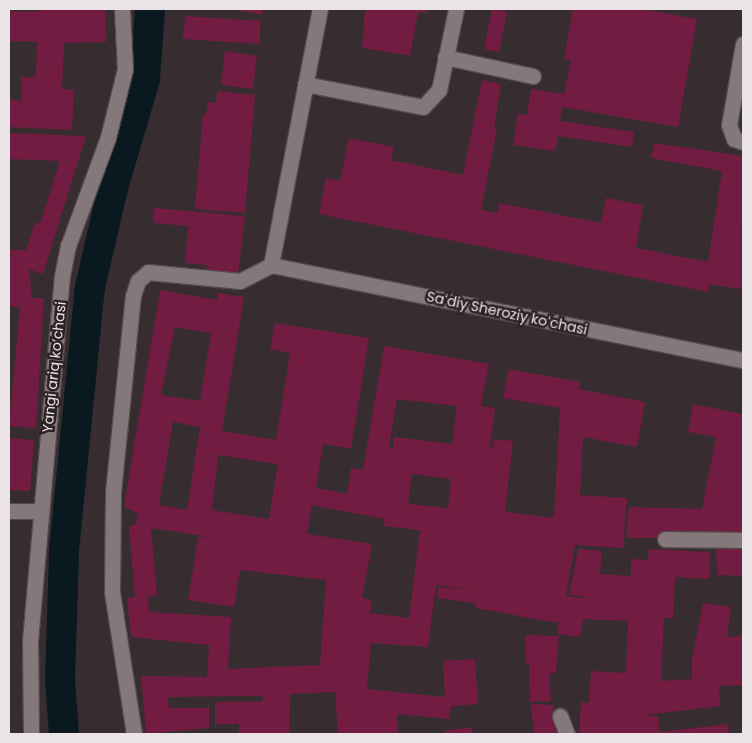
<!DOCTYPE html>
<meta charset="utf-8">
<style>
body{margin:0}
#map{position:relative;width:752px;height:743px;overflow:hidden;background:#372d30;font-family:Poppins,sans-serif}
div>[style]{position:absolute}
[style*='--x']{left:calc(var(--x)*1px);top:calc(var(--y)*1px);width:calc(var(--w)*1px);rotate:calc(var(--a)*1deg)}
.canal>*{height:30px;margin:-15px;padding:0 15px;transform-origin:15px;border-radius:15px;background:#0a1920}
.building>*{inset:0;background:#731c41}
.roads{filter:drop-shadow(1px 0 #544b4e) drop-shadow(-1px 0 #544b4e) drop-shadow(0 1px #544b4e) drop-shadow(0 -1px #544b4e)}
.minor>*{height:15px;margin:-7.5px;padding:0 7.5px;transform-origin:7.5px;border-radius:7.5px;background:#84787b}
span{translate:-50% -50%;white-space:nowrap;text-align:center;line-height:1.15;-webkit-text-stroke:5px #2d2326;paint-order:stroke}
.street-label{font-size:14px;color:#ebe4e6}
.frame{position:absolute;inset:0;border:10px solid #ebe4e6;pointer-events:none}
</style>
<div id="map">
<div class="canal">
<div style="--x:64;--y:734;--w:53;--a:-94.3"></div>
<div style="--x:60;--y:681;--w:130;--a:-88.2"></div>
<div style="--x:64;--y:551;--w:265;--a:-84.4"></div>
<div style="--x:90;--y:287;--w:102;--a:-76.9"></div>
<div style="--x:113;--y:188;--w:114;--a:-73.6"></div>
<div style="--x:145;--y:79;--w:70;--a:-85.9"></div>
</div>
<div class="building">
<div style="clip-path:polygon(38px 9px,105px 9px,106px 42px,64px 43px,62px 89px,74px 90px,72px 130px,9px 127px,9px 100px,21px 101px,21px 77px,36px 77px,37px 42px,9px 41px,9px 11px,38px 12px)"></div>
<div style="clip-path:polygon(234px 9px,263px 9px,262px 15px)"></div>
<div style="clip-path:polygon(365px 9px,427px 9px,426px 13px,418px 12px,410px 56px,362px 48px)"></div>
<div style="clip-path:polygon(492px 9px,507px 12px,499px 52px,484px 49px)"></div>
<div style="clip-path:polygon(573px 9px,641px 9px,697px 19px,678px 127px,562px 107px,560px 121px,634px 132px,632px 147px,558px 136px,555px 151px,513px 145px,518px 114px,527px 115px,531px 89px,564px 94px,571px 60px,564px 59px)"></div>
<div style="clip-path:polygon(185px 16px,261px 21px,259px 44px,183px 39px)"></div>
<div style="clip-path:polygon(225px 51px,257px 56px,253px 89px,221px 85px)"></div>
<div style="clip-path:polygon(482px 80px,501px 84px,494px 129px,497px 129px,481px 210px,497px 213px,499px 203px,601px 223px,606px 198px,643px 205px,636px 248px,708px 262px,722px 171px,651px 158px,654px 143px,743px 156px,741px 289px,709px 284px,708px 292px,319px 214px,326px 178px,340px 181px,349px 138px,394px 147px,391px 160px,463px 175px)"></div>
<div style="clip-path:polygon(217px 91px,255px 95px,245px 213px,195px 209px,203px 114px,206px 114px,208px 102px,216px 103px)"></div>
<div style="clip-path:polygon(9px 133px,86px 136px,43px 274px,29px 269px,32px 298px,44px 298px,36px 428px,9px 426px,20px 307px,9px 306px,9px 250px,26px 250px,35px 222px,40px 224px,60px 161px,9px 159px)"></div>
<div style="clip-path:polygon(154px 208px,245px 216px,238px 275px,206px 272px,207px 265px,185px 263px,188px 226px,153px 223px)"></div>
<div style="clip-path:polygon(evenodd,160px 290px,217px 300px,218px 293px,244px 297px,222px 431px,276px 440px,290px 353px,270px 349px,275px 323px,369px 338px,351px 449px,323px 444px,316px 488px,347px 494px,351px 468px,363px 470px,384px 346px,489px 364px,481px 406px,495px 408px,490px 448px,493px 449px,494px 439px,513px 441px,505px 512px,554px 518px,560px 408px,503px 398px,509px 369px,580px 382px,579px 389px,645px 402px,637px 447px,583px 437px,580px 495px,627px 498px,623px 548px,575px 545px,566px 596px,595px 599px,569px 594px,578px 549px,602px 551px,600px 574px,631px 576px,631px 559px,648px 560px,649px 549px,710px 552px,709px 579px,675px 577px,673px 618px,664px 618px,661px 681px,692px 679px,692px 658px,703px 603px,731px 607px,727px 637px,743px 636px,743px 685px,719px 686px,720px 706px,645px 715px,658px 716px,660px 732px,728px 724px,729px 734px,579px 734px,581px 702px,589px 703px,591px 671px,626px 673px,628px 621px,583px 619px,580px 637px,557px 634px,559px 623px,475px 608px,476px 603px,437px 598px,438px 587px,478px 590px,436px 585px,428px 647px,371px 643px,367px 689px,445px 697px,443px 661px,475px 659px,478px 704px,451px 706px,449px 719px,397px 714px,398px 734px,338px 734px,335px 692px,290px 694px,289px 734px,239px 734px,239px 724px,215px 724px,215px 702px,263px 701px,263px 696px,168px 697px,169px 708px,209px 708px,209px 728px,146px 734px,141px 676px,207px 677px,209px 645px,131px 637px,127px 598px,135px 597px,129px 526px,135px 525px,138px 514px,124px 506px,160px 290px,175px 327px,211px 333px,200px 401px,161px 395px,175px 327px,160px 290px,397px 399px,457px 406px,452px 444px,394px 437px,393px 448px,389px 447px,397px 399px,160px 290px,173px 422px,200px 427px,187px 510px,159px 505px,173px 422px,160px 290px,218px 455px,278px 464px,269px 519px,212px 510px,218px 455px,160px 290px,412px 474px,451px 479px,448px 508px,408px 504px,412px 474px,160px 290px,312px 505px,384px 519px,383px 526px,420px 530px,409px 618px,370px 613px,372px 600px,362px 598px,372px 544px,307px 534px,312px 505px,160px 290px,151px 528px,208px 537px,198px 537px,188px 600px,234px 607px,240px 570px,326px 580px,320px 665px,228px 669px,231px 617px,149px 612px,148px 596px,157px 595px,151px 528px)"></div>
<div style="clip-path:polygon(693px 404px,743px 414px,743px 535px,660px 534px,659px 538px,626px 538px,629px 507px,702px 509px,716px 437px,688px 432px)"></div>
<div style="clip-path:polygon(9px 438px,34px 440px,30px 491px,9px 490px)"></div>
<div style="clip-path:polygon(743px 544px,743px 576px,717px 575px,716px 546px)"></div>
<div style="clip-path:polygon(526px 635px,559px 636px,556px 673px,549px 673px,551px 701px,530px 702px,529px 663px,525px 663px)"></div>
<div style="clip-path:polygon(531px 704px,553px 705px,556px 734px,534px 734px)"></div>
<div style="clip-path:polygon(472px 727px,473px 734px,446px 734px,445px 731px)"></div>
</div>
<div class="roads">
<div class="minor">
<div style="--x:743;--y:44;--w:82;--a:99.8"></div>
<div style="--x:729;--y:125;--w:15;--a:70"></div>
<div style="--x:734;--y:139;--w:9;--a:18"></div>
<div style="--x:445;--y:57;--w:90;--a:12.2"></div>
<div style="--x:305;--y:84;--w:120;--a:11"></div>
<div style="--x:423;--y:107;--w:23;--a:-47"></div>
<div style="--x:439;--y:90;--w:83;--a:-78.1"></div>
<div style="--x:271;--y:265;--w:481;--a:11.4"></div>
<div style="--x:9;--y:511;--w:31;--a:0"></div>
<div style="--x:665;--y:539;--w:78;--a:0.7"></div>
<div style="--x:560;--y:716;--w:19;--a:69"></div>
<div style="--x:31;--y:734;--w:93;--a:-90.6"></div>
<div style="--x:30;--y:641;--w:366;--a:-85"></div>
<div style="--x:62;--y:276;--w:31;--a:-79"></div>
<div style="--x:68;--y:246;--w:116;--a:-69.8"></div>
<div style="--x:108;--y:137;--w:70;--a:-76"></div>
<div style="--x:125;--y:69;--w:60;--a:-92.9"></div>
<div style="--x:134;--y:734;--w:144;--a:-98.8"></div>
<div style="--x:112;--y:592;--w:100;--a:-89.4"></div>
<div style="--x:113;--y:492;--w:197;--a:-84.2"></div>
<div style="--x:133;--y:296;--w:16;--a:-72"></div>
<div style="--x:138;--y:281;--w:13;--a:-42"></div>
<div style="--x:148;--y:272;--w:92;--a:5.6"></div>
<div style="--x:240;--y:281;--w:35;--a:-27"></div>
<div style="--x:271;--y:265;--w:261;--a:-79.2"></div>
</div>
</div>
<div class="street-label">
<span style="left:507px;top:313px;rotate:12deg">Saʻdiy Sheroziy koʻchasi</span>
<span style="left:54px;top:367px;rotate:-84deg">Yangi ariq ko‘chasi</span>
</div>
<div class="frame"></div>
</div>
